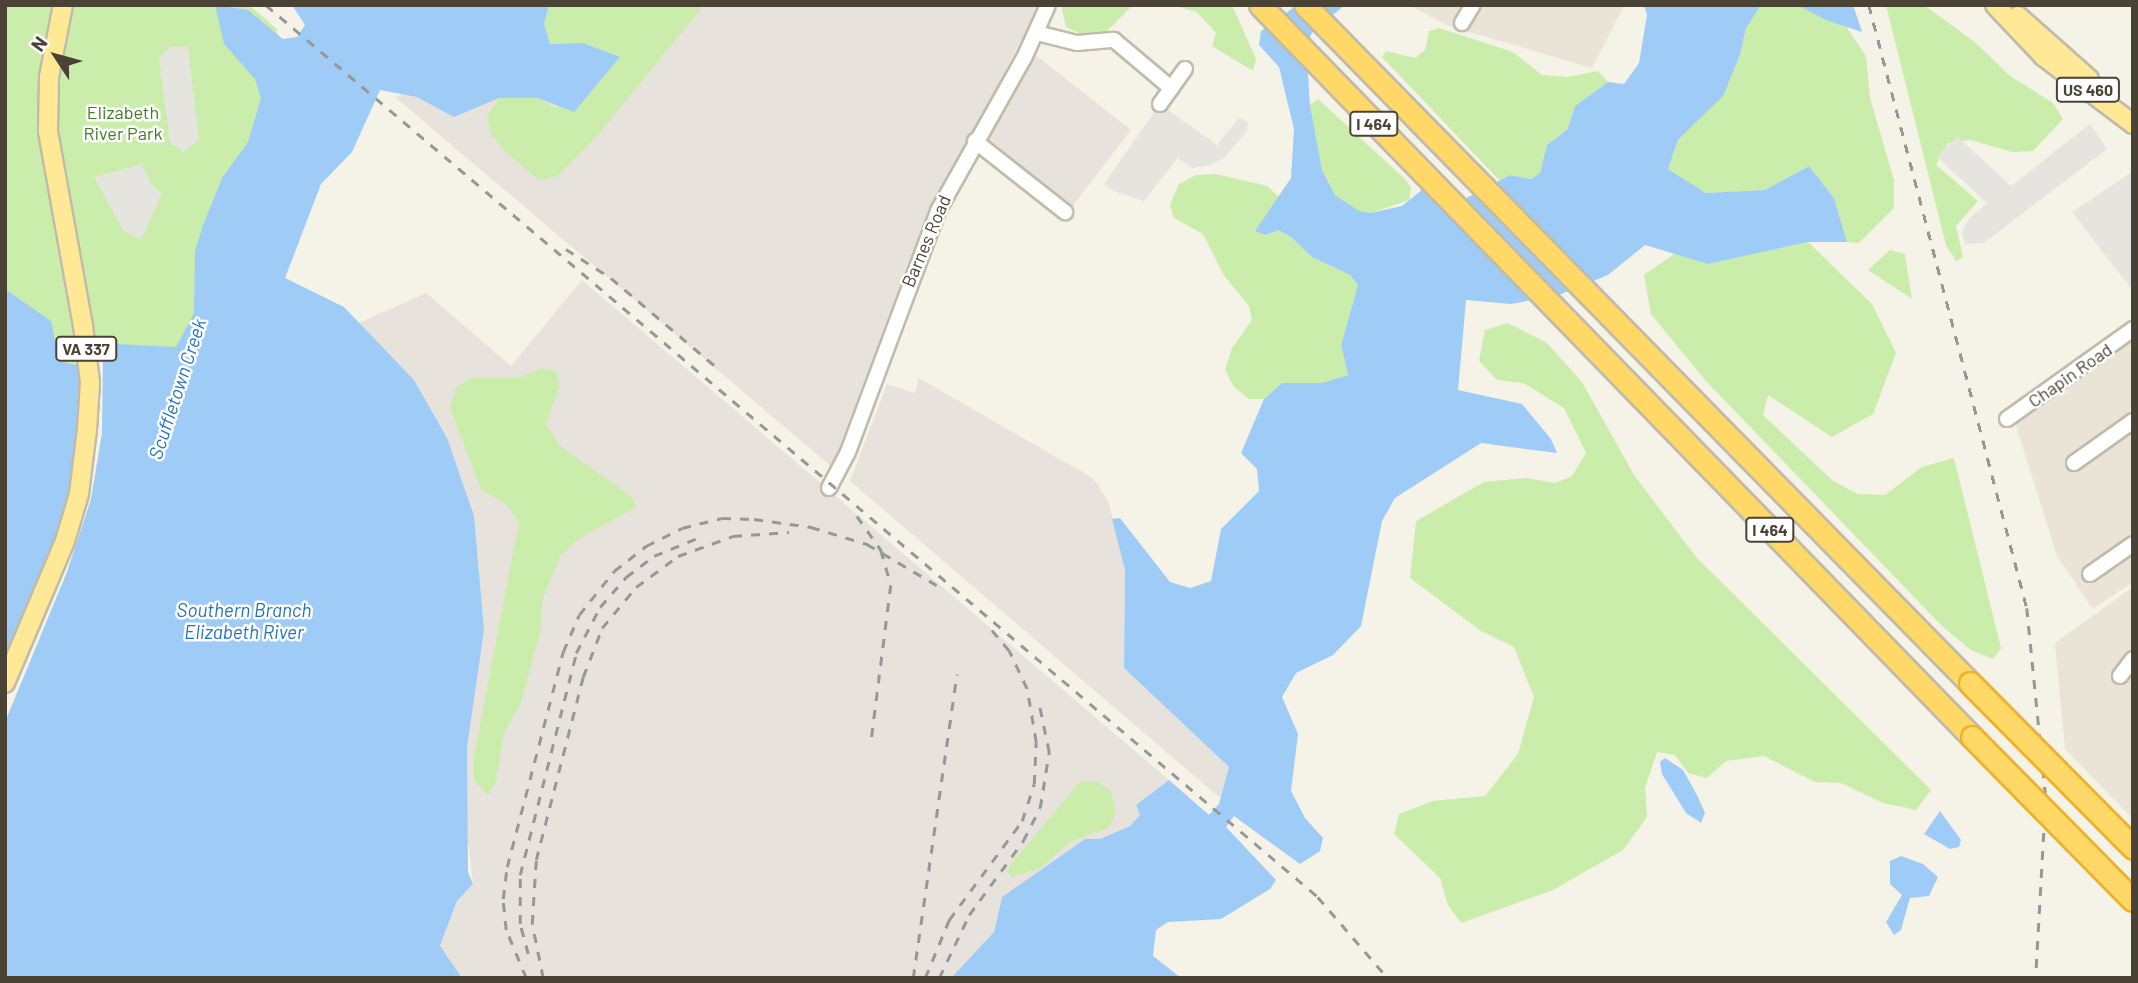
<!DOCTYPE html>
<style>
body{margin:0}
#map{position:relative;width:2138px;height:983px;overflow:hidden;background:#f5f2e7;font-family:Barlow,sans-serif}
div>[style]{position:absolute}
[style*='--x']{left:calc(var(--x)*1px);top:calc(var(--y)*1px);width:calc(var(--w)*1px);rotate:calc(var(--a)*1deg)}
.residential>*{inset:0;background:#e9e4d5}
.industrial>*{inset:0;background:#e7e3dc}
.green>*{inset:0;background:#cbedac}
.parking>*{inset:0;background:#e6e4df}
.water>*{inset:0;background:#9eccf7}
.pier>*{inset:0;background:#f5f2e7}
.roads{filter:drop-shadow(2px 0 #c1bba9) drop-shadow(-2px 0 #c1bba9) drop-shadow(0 2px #c1bba9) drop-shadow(0 -2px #c1bba9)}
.minor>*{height:14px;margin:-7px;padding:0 7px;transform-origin:7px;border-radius:7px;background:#fff}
.major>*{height:18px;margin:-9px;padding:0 9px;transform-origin:9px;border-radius:9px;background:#ffe996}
.highway>*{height:21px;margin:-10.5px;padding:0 10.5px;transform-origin:10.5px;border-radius:10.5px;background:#ffd868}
.rail>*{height:2.5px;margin-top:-1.25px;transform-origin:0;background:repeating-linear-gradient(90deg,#979797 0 9px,transparent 0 18px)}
.bridges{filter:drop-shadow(2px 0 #ebb22b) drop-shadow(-2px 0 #ebb22b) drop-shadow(0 2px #ebb22b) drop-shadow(0 -2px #ebb22b)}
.highway-bridge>*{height:21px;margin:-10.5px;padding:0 10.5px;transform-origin:10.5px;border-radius:10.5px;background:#ffd868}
span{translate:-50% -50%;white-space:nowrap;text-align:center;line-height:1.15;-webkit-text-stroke:5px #fff;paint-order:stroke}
.shield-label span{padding:2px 5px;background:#fff;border:2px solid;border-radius:5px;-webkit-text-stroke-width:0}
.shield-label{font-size:16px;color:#494235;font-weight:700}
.park-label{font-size:18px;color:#3f8023}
.street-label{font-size:18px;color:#494235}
.water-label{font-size:19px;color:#2472be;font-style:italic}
.frame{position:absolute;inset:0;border:7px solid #494235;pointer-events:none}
.north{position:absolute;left:21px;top:21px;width:70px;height:70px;-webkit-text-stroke:5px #fff;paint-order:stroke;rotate:306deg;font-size:19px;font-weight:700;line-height:28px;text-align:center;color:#494235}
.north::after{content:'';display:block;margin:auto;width:24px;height:32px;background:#494235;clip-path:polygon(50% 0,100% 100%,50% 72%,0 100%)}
</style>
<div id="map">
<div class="residential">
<div style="clip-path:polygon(1409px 5px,1623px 5px,1624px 6px,1592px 68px,1449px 26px)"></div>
<div style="clip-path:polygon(2133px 334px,2133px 582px,2093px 609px,2057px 556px,2015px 422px)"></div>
<div style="clip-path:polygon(2133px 587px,2133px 819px,2065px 749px,2055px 643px)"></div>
</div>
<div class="industrial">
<div style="clip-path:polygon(522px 5px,1040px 5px,921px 230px,832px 467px,396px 98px)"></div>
<div style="clip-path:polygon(1033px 53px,1131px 130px,1068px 212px,981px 141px)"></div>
<div style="clip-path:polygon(582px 280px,1169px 780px,1136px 805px,1140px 815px,1130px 826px,1100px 839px,1085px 839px,1002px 897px,994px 932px,951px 978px,428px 978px,457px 901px,473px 884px,467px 832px,354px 325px,426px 293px,511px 366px)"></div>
<div style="clip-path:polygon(919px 378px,1094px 479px,1109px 503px,1125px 570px,1124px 668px,1229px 767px,1229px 788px,1219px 797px,850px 481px,887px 384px,915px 393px)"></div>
</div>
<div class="green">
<div style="clip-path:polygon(5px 5px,249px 5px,277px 29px,271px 93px,197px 314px,176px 352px,72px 369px,58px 363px,5px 293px)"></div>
<div style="clip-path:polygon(549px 5px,704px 5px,596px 137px,556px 177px,539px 180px,504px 151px,491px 133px,487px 116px,499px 98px,538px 98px,556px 108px,598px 82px,620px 58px,583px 43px,550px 44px,544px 24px)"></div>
<div style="clip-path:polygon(1061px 5px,1133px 5px,1106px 32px,1083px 35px,1066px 27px)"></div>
<div style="clip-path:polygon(1171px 5px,1232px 5px,1256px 59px,1253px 71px,1212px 46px,1216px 33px,1197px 12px)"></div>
<div style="clip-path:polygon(1798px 5px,1846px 26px,1866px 56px,1870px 98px,1894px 180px,1894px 208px,1859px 243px,1847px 242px,1834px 198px,1809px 166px,1765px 190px,1706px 193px,1668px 169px,1678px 140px,1723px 95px,1740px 55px,1746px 28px,1758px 6px)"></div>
<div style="clip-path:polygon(1886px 5px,1924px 5px,1976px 43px,2010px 76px,2053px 103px,2063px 119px,2033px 151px,2012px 152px,1971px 140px,1948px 143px,1936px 165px,1978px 201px,1956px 226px,1963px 257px,1956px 261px,1946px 245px)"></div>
<div style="clip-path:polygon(1439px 28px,1513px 52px,1542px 75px,1568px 77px,1598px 71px,1608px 82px,1575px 106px,1567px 130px,1547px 146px,1540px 173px,1531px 179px,1510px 175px,1500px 181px,1382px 57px,1386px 51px,1415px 58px,1425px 50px,1429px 31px)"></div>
<div style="clip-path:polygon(1318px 99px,1405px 179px,1411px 188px,1409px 200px,1371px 213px,1359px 212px,1335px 195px,1322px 170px,1313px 124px,1310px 105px)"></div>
<div style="clip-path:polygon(1216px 174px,1267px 186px,1280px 198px,1266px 235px,1278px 230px,1291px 237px,1312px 257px,1350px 275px,1358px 285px,1341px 345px,1348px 375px,1322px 383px,1282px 383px,1264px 399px,1249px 399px,1234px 387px,1225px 370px,1232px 348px,1252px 320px,1249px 306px,1223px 274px,1203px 234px,1174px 218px,1170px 205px,1179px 184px,1196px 175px)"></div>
<div style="clip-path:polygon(1808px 242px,1872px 304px,1896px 353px,1873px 414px,1832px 437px,1768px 395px,1763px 415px,1833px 481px,1858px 494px,1885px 495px,1922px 467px,1954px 458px,2001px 648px,1993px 659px,1971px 650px,1942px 626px,1705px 380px,1651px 314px,1644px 275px,1677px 252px,1708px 264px)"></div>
<div style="clip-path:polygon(1890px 250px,1905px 254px,1912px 299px,1868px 270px)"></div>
<div style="clip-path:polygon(1508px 323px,1547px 343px,1582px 382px,1634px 475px,1696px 557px,1931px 790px,1916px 810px,1883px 803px,1841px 783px,1815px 782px,1764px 756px,1726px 761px,1707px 778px,1688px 773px,1675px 755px,1657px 752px,1645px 788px,1647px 817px,1623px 850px,1553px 890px,1461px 923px,1448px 905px,1440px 878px,1394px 834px,1399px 814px,1433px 801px,1485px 796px,1518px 754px,1534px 697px,1514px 647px,1481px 631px,1410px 578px,1416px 521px,1484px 482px,1526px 478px,1555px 483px,1572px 476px,1586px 453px,1564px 408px,1523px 383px,1497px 380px,1479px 361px,1485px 330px)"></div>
<div style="clip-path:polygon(543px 368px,557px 373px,559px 388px,546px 424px,560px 446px,631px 496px,636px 507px,580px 538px,560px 556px,542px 601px,541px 630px,520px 705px,504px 733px,496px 781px,488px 795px,474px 780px,474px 756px,519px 522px,505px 503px,481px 490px,450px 408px,456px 388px,471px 378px,518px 378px)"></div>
<div style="clip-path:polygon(1081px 781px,1097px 781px,1111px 792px,1116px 813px,1109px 827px,1070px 842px,1040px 868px,1011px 877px,1007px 872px,1010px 865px)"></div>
</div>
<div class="parking">
<div style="clip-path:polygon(171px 46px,188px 47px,199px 139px,184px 152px,170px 143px,159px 58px)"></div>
<div style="clip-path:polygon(1160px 104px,1217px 145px,1239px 118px,1248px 122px,1247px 131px,1225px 157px,1211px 165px,1192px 168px,1178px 158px,1144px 201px,1114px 191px,1104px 184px)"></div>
<div style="clip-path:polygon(2090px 124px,2107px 149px,1984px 243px,1965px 244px,1962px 232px,1969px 219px,1987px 203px,1937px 157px,1957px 136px,2011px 186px)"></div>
<div style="clip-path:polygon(142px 164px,151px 184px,162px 193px,141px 240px,123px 230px,94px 177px)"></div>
<div style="clip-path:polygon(2133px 171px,2133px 291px,2072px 212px)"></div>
</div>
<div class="water">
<div style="clip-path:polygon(215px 5px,248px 10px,283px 39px,297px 37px,305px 25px,292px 5px,549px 5px,544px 24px,550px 44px,583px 43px,620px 57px,574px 112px,538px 98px,499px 98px,454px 117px,417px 97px,380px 90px,352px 152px,321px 184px,285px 278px,344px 307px,414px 380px,447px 438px,474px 516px,484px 630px,467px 747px,468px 872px,473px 884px,457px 901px,440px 946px,462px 978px,5px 978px,5px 289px,51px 321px,59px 361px,76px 365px,97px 343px,176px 347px,194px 313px,195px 251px,203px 225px,222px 178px,248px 142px,261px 98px,255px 79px,224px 44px)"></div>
<div style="clip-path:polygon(1297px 5px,1345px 5px,1314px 30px,1306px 43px,1310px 105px,1322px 170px,1335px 195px,1359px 211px,1371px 213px,1402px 206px,1423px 189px,1455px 204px,1510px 175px,1531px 179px,1540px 173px,1547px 145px,1567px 130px,1575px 106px,1608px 82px,1624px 84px,1639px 63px,1647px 15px,1644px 5px,1761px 5px,1746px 28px,1740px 55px,1723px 96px,1678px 140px,1668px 169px,1706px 193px,1765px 190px,1809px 166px,1834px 198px,1847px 242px,1808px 242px,1708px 264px,1645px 245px,1608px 275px,1559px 295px,1511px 304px,1466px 300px,1458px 390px,1522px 404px,1551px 439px,1557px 453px,1481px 443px,1395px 498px,1382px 521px,1361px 626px,1333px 655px,1296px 673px,1282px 697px,1298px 734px,1291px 791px,1305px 818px,1323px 838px,1320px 851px,1300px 864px,1234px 816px,1226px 827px,1276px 880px,1270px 889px,1221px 919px,1168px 922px,1156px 930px,1153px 956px,1181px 978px,951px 978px,994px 932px,1002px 897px,1085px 839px,1100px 839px,1130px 826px,1140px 815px,1136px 805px,1169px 780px,1209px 815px,1219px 804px,1229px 767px,1124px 668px,1125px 570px,1112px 519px,1120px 518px,1170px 582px,1190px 588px,1211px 581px,1221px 529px,1259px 491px,1257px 469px,1241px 453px,1264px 399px,1282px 383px,1322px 383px,1348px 375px,1341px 345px,1358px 285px,1350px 275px,1312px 257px,1291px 237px,1278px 230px,1266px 235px,1255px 231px,1291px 178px,1294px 129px,1279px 67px,1259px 45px,1261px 31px)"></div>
<div style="clip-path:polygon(1797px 5px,1853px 5px,1862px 32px,1826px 20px)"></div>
<div style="clip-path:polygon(1665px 758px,1683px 770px,1697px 795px,1705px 813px,1701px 823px,1686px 813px,1662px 774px,1660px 762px)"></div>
<div style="clip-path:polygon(1940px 811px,1961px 840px,1959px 847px,1950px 849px,1924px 834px)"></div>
<div style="clip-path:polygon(1901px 856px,1923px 864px,1938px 877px,1929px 896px,1910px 898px,1901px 930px,1894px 935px,1886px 922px,1902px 895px,1890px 884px,1890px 861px)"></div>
</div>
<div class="pier">
<div style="clip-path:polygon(94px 340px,101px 340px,103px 353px,102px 433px,91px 499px,67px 572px,5px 722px,5px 663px,63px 520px,80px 431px,81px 355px)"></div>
</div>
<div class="roads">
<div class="minor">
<div style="--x:1462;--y:23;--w:21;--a:-59"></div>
<div style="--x:1037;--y:33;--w:41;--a:14"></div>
<div style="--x:1077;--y:43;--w:37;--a:-5"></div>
<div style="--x:1114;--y:40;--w:75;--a:40.1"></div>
<div style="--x:1160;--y:104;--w:43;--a:-54.5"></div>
<div style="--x:975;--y:141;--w:115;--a:38.3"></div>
<div style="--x:2007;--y:419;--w:155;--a:-35.5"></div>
<div style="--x:2074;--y:463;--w:72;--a:-35.4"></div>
<div style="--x:829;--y:488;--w:41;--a:-62.2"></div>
<div style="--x:848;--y:452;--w:257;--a:-69.5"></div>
<div style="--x:938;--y:211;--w:176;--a:-60.7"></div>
<div style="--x:1024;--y:58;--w:58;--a:-65.6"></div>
<div style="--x:2090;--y:574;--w:52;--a:-34.9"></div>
<div style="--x:2120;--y:676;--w:21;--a:-53"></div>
</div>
<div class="major">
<div style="--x:1995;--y:5;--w:70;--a:46.7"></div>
<div style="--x:2043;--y:56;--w:113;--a:37.1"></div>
<div style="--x:2018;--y:16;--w:95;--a:41.6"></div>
<div style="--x:5;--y:683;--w:154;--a:-67.1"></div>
<div style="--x:65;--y:541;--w:49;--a:-73.4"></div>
<div style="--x:79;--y:494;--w:64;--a:-82.9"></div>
<div style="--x:87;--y:430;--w:48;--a:-86.4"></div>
<div style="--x:90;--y:382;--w:56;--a:-97.1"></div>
<div style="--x:83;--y:326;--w:198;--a:-100.2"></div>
<div style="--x:48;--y:131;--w:54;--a:-88.9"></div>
<div style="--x:49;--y:77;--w:73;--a:-79"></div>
</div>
<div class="highway">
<div style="--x:1260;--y:5;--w:1021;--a:45.79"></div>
<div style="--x:1305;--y:5;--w:950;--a:45.55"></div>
</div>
</div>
<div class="rail">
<div style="--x:266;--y:5;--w:1379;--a:40.29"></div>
<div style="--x:1318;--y:897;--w:107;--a:49.2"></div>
<div style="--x:1869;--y:5;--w:623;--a:75.32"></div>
<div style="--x:2027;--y:608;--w:190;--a:84.3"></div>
<div style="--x:2046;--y:797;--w:181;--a:93.2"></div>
<div style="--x:566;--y:249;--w:54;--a:32.8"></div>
<div style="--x:611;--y:278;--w:143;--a:40.2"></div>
<div style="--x:857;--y:516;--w:42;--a:54.8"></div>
<div style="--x:881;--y:550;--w:36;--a:74"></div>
<div style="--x:891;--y:585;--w:159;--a:97.2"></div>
<div style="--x:528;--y:954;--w:31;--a:-105"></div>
<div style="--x:520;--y:924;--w:49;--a:-90"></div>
<div style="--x:520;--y:875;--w:229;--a:-75.8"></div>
<div style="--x:576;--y:653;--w:52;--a:-62.4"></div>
<div style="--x:600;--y:607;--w:40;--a:-49"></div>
<div style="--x:626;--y:577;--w:35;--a:-37"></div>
<div style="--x:654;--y:556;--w:50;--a:-22.4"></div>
<div style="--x:526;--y:978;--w:52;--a:-112.6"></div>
<div style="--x:506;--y:930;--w:31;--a:-96"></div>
<div style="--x:503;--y:899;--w:32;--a:-83"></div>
<div style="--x:507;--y:867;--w:222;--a:-75.4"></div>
<div style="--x:563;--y:652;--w:40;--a:-66.6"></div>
<div style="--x:579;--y:615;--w:56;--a:-51.5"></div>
<div style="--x:614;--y:571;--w:41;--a:-38"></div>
<div style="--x:646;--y:546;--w:40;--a:-26.6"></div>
<div style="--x:682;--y:528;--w:41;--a:-14"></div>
<div style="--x:722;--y:518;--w:32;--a:2"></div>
<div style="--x:754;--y:519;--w:58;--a:8"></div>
<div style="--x:811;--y:527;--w:59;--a:16.9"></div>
<div style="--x:867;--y:544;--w:85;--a:30.5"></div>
<div style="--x:543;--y:978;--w:55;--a:-101.5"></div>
<div style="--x:532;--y:924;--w:64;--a:-86.4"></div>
<div style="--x:536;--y:860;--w:189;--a:-75.6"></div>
<div style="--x:583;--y:677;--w:53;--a:-68.8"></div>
<div style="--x:602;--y:628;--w:53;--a:-50.3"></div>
<div style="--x:636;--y:587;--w:52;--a:-36.4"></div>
<div style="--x:678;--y:556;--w:59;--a:-20"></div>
<div style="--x:733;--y:536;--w:56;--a:-4.1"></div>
<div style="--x:913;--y:978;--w:307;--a:-81.8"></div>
<div style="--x:925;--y:978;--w:63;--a:-67.5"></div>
<div style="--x:949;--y:920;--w:123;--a:-53.6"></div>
<div style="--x:1022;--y:821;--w:39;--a:-72"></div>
<div style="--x:1034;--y:784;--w:42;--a:-87.3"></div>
<div style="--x:1036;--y:742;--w:54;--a:-99.6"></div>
<div style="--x:1027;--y:689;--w:42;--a:-115.3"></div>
<div style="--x:1009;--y:651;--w:30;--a:-130"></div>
<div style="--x:939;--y:978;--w:70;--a:-64.5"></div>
<div style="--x:969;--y:915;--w:92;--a:-53.9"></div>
<div style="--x:1023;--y:841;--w:37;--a:-63"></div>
<div style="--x:1040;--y:808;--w:57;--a:-80.9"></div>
<div style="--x:1049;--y:752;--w:49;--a:-101.8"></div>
</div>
<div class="bridges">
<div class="highway-bridge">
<div style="--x:1970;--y:683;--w:232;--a:45.3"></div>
<div style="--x:1972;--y:737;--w:229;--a:45.4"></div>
</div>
</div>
<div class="shield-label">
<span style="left:2088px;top:90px">US 460</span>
<span style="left:1374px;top:124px">I 464</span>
<span style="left:86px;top:349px">VA 337</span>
<span style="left:1770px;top:530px">I 464</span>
</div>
<div class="park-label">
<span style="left:123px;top:123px">Elizabeth<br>River Park</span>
</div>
<div class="street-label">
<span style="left:926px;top:241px;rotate:-67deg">Barnes Road</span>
<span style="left:2070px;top:375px;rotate:-35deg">Chapin Road</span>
</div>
<div class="water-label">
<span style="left:177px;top:389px;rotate:-72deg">Scuffletown Creek</span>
<span style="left:244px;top:621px">Southern Branch<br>Elizabeth River</span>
</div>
<div class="frame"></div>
<div class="north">N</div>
</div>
